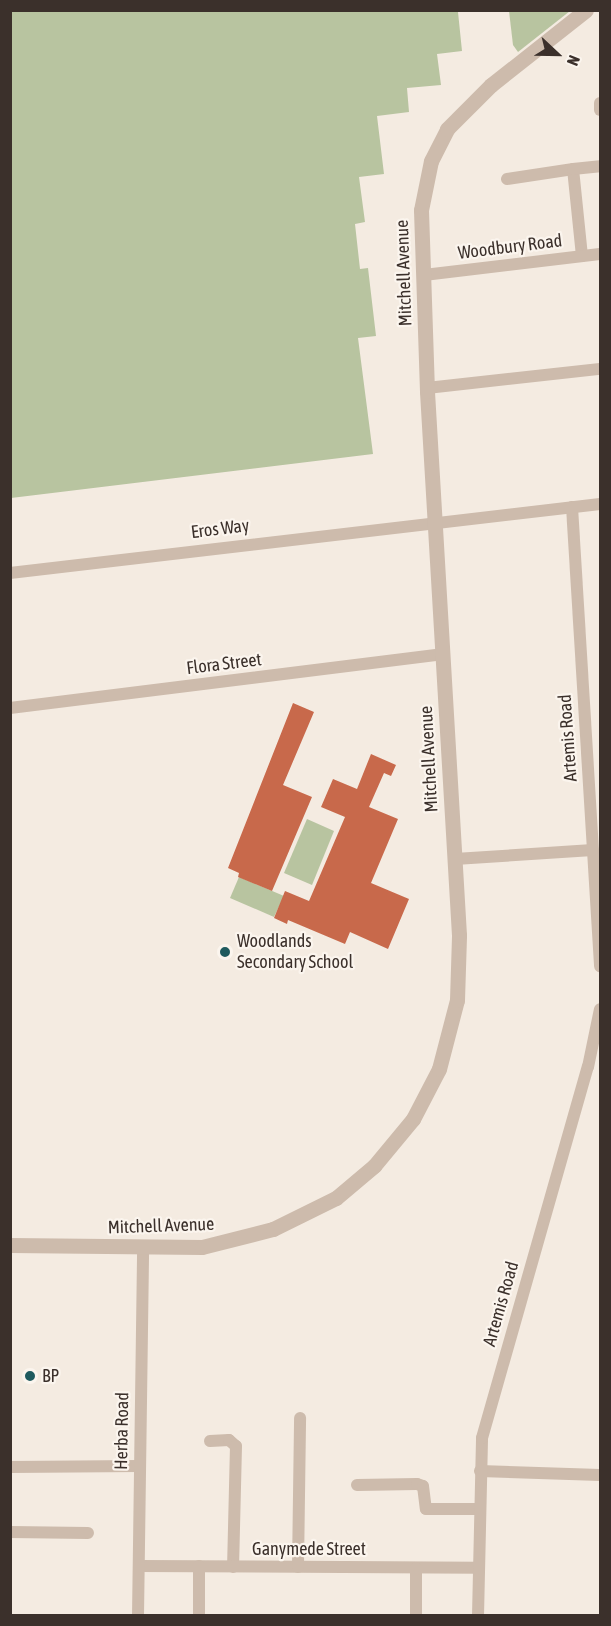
<!DOCTYPE html>
<style>
body{margin:0}
#map{position:relative;width:611px;height:1626px;overflow:hidden;background:#f4ebe1;font-family:"Asap Condensed",sans-serif}
div>[style]{position:absolute}
[style*='--x']{left:calc(var(--x)*1px);top:calc(var(--y)*1px);width:calc(var(--w)*1px);rotate:calc(var(--a)*1deg)}
.green>*{inset:0;background:#b8c4a0}
.building>*{inset:0;background:#c8694b}
.minor>*{height:12px;margin:-6px;padding:0 6px;transform-origin:6px;border-radius:6px;background:#cdbbac}
.tertiary>*{height:15px;margin:-7.5px;padding:0 7.5px;transform-origin:7.5px;border-radius:7.5px;background:#cdbbac}
.dots>*{width:16px;height:16px;translate:-50% -50%;box-sizing:border-box;border:3px solid #fbf5ee;border-radius:50%}
span{translate:-50% -50%;white-space:nowrap;text-align:center;line-height:1.15;-webkit-text-stroke:4.5px #fbf5ee;paint-order:stroke}
.street-label{font-size:18px;color:#3b302b}
.poi-label{font-size:18px;color:#3b302b}
.left{translate:0 -50%;text-align:left}
.frame{position:absolute;inset:0;border:12px solid #3b302b;pointer-events:none}
.north{position:absolute;left:527px;top:24px;width:60px;height:60px;-webkit-text-stroke:4px #fbf5ee;paint-order:stroke;rotate:112deg;font-size:16px;font-weight:700;line-height:24px;text-align:center;color:#3b302b}
.north::after{content:'';display:block;margin:auto;width:21px;height:27px;background:#3b302b;clip-path:polygon(50% 0,100% 100%,50% 72%,0 100%)}
</style>
<div id="map">
<div class="green">
<div style="clip-path:polygon(10px 11px,466px 11px,458px 12px,462px 51px,437px 54px,441px 85px,407px 88px,409px 112px,377px 116px,384px 174px,359px 177px,365px 222px,355px 224px,360px 269px,368px 268px,376px 336px,358px 338px,373px 454px,11px 498px)"></div>
<div style="clip-path:polygon(509px 11px,509px 10px,570px 11px,518px 52px,513px 45px)"></div>
<div style="clip-path:polygon(307px 819px,334px 831px,312px 885px,284px 873px)"></div>
<div style="clip-path:polygon(239px 877px,284px 896px,274px 917px,230px 898px)"></div>
</div>
<div class="building">
<div style="clip-path:polygon(293px 703px,314px 712px,283px 785px,312px 797px,272px 891px,238px 877px,239px 873px,228px 868px)"></div>
<div style="clip-path:polygon(371px 754px,396px 765px,391px 776px,384px 773px,369px 807px,398px 819px,371px 883px,409px 899px,388px 949px,350px 932px,345px 944px,288px 920px,287px 924px,274px 918px,285px 891px,309px 901px,345px 817px,321px 807px,333px 779px,357px 789px)"></div>
</div>
<div class="minor">
<div style="--x:600;--y:103;--w:7;--a:90"></div>
<div style="--x:507;--y:179;--w:67;--a:-8.6"></div>
<div style="--x:582;--y:256;--w:87;--a:-95.9"></div>
<div style="--x:573;--y:169;--w:27;--a:-6"></div>
<div style="--x:424;--y:275;--w:177;--a:-6.8"></div>
<div style="--x:427;--y:388;--w:174;--a:-6.3"></div>
<div style="--x:572;--y:507;--w:460;--a:86.5"></div>
<div style="--x:10;--y:573;--w:594;--a:-6.67"></div>
<div style="--x:10;--y:708;--w:435;--a:-7.1"></div>
<div style="--x:455;--y:859;--w:138;--a:-3.7"></div>
<div style="--x:210;--y:1441;--w:19;--a:-3"></div>
<div style="--x:229;--y:1440;--w:9;--a:41"></div>
<div style="--x:236;--y:1446;--w:121;--a:91.4"></div>
<div style="--x:10;--y:1467;--w:130;--a:-0.4"></div>
<div style="--x:480;--y:1471;--w:120;--a:1.9"></div>
<div style="--x:357;--y:1485;--w:60;--a:-1"></div>
<div style="--x:417;--y:1484;--w:6;--a:18"></div>
<div style="--x:423;--y:1486;--w:23;--a:83"></div>
<div style="--x:426;--y:1509;--w:53;--a:0"></div>
<div style="--x:10;--y:1532;--w:78;--a:0.7"></div>
<div style="--x:139;--y:1566;--w:339;--a:0.3"></div>
<div style="--x:199;--y:1566;--w:50;--a:90"></div>
<div style="--x:298;--y:1567;--w:149;--a:-89.2"></div>
<div style="--x:138;--y:1616;--w:368;--a:-89.2"></div>
<div style="--x:416;--y:1616;--w:48;--a:-90"></div>
<div style="--x:478;--y:1616;--w:178;--a:-88.7"></div>
<div style="--x:482;--y:1438;--w:386;--a:-74.1"></div>
<div style="--x:588;--y:1067;--w:59;--a:-78.3"></div>
</div>
<div class="tertiary">
<div style="--x:10;--y:1245;--w:192;--a:0.6"></div>
<div style="--x:202;--y:1247;--w:73;--a:-14.2"></div>
<div style="--x:273;--y:1229;--w:70;--a:-26.2"></div>
<div style="--x:336;--y:1198;--w:50;--a:-40.1"></div>
<div style="--x:374;--y:1166;--w:61;--a:-50.3"></div>
<div style="--x:413;--y:1119;--w:56;--a:-62.5"></div>
<div style="--x:439;--y:1069;--w:71;--a:-75.4"></div>
<div style="--x:457;--y:1000;--w:65;--a:-88.2"></div>
<div style="--x:459;--y:935;--w:545;--a:-93.37"></div>
<div style="--x:427;--y:391;--w:181;--a:-91.9"></div>
<div style="--x:421;--y:210;--w:50;--a:-78.5"></div>
<div style="--x:431;--y:161;--w:36;--a:-63"></div>
<div style="--x:447;--y:129;--w:62;--a:-45"></div>
<div style="--x:491;--y:85;--w:121;--a:-38.3"></div>
</div>
<div class="dots">
<div style="left:225px;top:952px;background:#1f5a5e"></div>
<div style="left:30px;top:1376px;background:#1f5a5e"></div>
</div>
<div class="street-label">
<span style="left:510px;top:247px;rotate:-7deg">Woodbury Road</span>
<span style="left:404px;top:273px;rotate:-92deg">Mitchell Avenue</span>
<span style="left:220px;top:529px;rotate:-7deg">Eros Way</span>
<span style="left:224px;top:664px;rotate:-7deg">Flora Street</span>
<span style="left:568px;top:738px;rotate:-94deg">Artemis Road</span>
<span style="left:429px;top:759px;rotate:-93deg">Mitchell Avenue</span>
<span style="left:161px;top:1226px;rotate:-2deg">Mitchell Avenue</span>
<span style="left:501px;top:1304px;rotate:-74deg">Artemis Road</span>
<span style="left:122px;top:1431px;rotate:-89deg">Herba Road</span>
<span style="left:309px;top:1549px">Ganymede Street</span>
</div>
<div class="poi-label">
<span class="left" style="left:237px;top:952px">Woodlands<br>Secondary School</span>
<span class="left" style="left:42px;top:1376px">BP</span>
</div>
<div class="frame"></div>
<div class="north">N</div>
</div>
